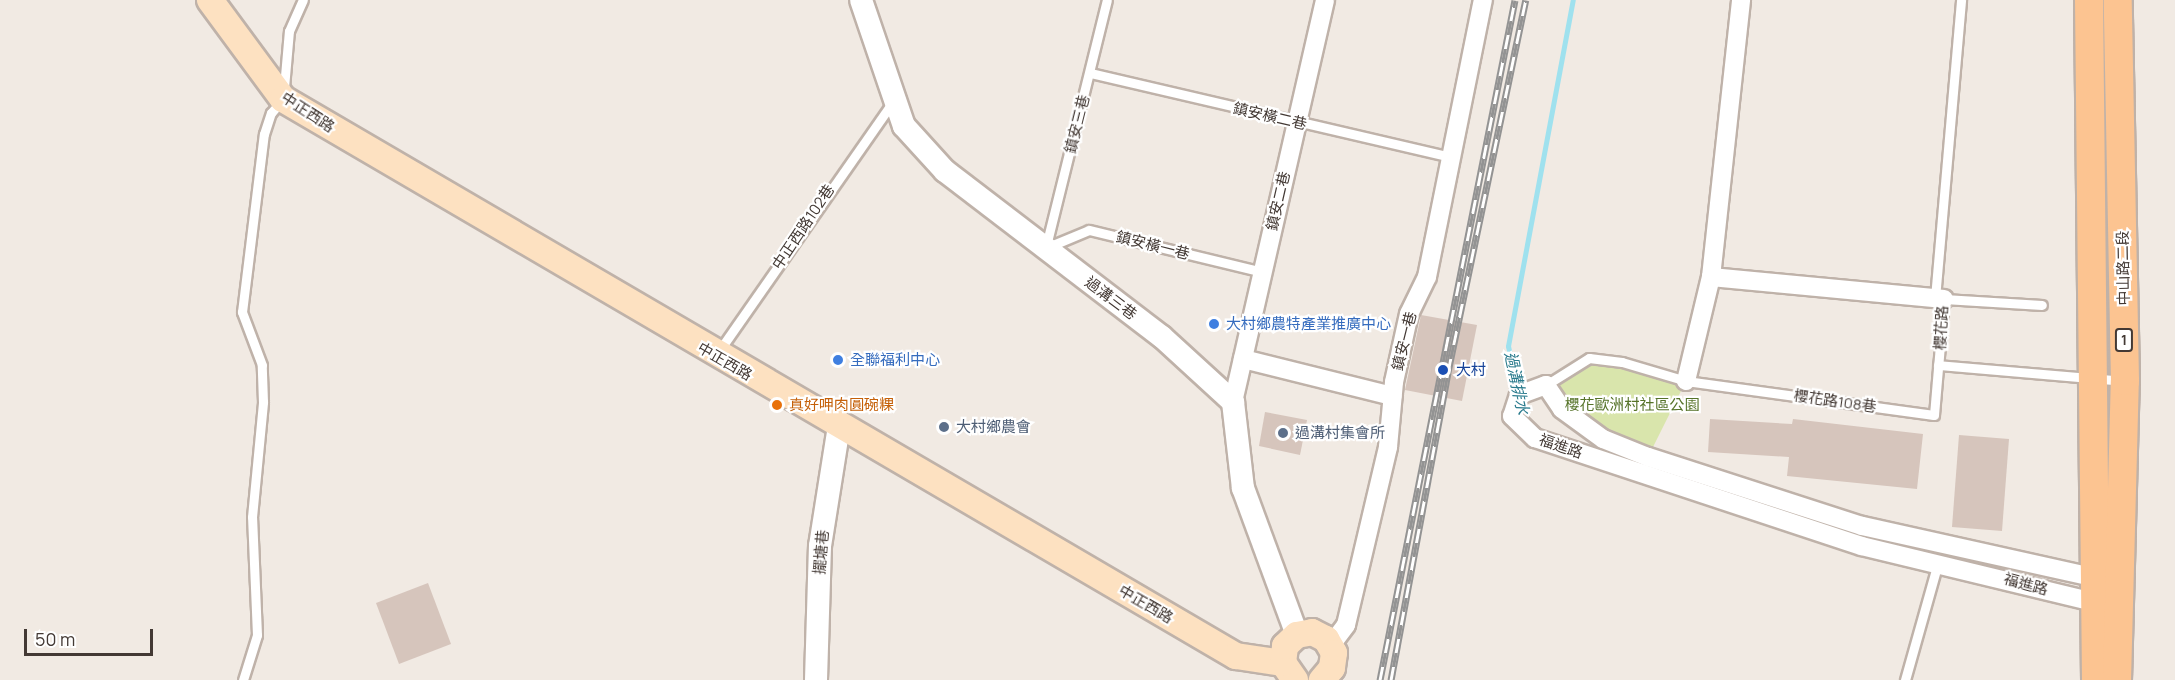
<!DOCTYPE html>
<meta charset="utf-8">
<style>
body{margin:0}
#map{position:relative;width:2175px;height:680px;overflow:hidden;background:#f1eae3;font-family:Manrope,"Noto Sans TC",sans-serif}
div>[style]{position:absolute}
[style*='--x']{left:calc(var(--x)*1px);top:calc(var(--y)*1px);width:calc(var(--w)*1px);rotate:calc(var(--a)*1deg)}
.green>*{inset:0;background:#d9e5ac}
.stream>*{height:5px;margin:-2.5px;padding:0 2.5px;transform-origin:2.5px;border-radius:2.5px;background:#9fe1ee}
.building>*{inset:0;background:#d6c5bc}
.roads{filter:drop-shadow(2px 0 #bfb2a9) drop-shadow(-2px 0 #bfb2a9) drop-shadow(0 2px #bfb2a9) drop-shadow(0 -2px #bfb2a9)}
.service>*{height:9px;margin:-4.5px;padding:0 4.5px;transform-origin:4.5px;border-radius:4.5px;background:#fff}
.minor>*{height:18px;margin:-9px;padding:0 9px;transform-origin:9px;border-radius:9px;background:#fff}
.tertiary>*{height:22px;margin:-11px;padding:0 11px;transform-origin:11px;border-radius:11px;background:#fff}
.secondary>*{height:26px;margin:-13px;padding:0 13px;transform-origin:13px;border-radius:13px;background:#fde1c1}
.primary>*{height:28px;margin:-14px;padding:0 14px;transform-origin:14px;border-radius:14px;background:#fcc491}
.rail>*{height:7px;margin-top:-3.5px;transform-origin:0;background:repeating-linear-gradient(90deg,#fff 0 14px,#939393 0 28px);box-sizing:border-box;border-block:2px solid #939393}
.dots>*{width:16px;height:16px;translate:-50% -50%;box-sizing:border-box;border:3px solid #fff;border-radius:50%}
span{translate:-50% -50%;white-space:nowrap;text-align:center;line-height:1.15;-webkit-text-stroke:4.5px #fff;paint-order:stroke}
.shield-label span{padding:2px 4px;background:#fff;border:2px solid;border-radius:4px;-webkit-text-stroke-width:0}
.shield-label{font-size:14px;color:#433934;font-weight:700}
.street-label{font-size:15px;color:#433934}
.shop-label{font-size:15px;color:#366cbe}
.left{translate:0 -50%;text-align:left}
.transit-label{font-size:15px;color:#164399}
.food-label{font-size:15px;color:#c56008}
.park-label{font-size:15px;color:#567329}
.service-label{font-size:15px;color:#4e5e75}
.water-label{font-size:16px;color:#2a7b8d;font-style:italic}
.scale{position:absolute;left:24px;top:629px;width:129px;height:27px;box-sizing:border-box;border:3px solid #433934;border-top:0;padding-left:8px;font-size:18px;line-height:21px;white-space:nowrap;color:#433934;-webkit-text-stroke:4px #fff;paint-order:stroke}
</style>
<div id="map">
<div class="green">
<div style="clip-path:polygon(1589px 358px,1686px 381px,1648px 457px,1562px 409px,1546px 385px)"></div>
</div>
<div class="stream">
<div style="--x:1518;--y:391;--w:46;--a:-102.5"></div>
<div style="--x:1508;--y:346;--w:352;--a:-79.4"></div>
</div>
<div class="building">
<div style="clip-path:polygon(1421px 315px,1477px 325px,1462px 401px,1405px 390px)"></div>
<div style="clip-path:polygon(1265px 412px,1307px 420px,1300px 455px,1259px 446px)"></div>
<div style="clip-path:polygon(1710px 419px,1792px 424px,1793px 419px,1923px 434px,1917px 489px,1787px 476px,1789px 457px,1708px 452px)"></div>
<div style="clip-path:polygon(1959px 435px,2009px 439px,2002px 531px,1952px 527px)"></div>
<div style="clip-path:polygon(428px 583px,451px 644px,399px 664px,376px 603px)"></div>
</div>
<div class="roads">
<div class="service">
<div style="--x:1090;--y:73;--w:370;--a:13.1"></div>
<div style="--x:1046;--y:246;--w:253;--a:-76.1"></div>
<div style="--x:1048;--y:247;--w:44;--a:-22.5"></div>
<div style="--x:1089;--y:230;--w:178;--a:13.6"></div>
<div style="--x:1935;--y:298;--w:299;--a:-85"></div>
<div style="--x:719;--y:351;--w:304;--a:-55.1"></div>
<div style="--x:1938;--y:365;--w:186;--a:4.9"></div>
<div style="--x:1546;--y:385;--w:51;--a:-32.1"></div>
<div style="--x:1589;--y:358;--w:33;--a:7"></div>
<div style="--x:1622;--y:362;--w:67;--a:16.5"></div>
<div style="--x:1686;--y:381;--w:250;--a:7.8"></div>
<div style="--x:1934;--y:415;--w:116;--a:-85.1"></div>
<div style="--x:1944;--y:299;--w:98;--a:3.5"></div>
<div style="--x:243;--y:680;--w:47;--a:-72.7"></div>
<div style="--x:257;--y:635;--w:118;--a:-92.4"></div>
<div style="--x:252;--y:517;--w:116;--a:-84.5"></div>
<div style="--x:263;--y:402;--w:37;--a:-92"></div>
<div style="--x:262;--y:365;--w:57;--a:-110.7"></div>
<div style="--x:242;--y:312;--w:179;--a:-83"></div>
<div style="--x:264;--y:134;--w:22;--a:-72"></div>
<div style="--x:271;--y:113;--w:18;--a:-49"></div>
<div style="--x:283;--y:99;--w:68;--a:-85"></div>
<div style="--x:289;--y:31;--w:34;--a:-66"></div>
<div style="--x:1905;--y:680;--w:118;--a:-74.3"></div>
</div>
<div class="minor">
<div style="--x:1711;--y:277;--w:234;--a:5.4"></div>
<div style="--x:1243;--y:359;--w:154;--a:13.9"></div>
<div style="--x:1686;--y:381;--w:107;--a:-76.5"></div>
<div style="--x:1711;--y:277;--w:279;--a:-83.8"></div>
<div style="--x:1233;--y:402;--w:412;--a:-77.1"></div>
<div style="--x:2097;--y:578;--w:241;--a:-167.5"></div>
<div style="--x:1862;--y:526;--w:225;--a:-162.1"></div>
<div style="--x:1648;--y:457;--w:48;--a:-158.2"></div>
<div style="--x:1603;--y:439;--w:51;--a:-143.8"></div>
<div style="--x:1562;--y:409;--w:29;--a:-124"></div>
<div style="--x:1546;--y:385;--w:29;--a:160"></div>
<div style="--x:1519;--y:395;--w:22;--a:108"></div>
<div style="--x:1512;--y:416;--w:32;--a:44"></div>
<div style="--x:1535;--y:438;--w:344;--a:18.3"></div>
<div style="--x:1862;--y:546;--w:242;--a:13.6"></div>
<div style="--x:1331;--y:645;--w:25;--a:-53"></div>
<div style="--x:1346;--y:625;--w:183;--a:-76.7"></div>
<div style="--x:1388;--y:447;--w:65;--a:-84.7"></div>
<div style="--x:1394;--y:382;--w:70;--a:-77.6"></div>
<div style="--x:1409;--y:314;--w:41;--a:-64.1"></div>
<div style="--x:1427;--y:277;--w:283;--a:-78.6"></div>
</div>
<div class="tertiary">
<div style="--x:861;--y:0;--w:133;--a:71.2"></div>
<div style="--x:904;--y:126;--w:61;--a:47.7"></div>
<div style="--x:945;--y:171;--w:272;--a:37.4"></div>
<div style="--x:1161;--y:336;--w:98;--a:42.5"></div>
<div style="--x:1233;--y:402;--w:87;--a:83.4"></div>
<div style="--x:1243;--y:488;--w:157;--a:69.8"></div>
<div style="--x:816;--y:680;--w:134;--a:-88.3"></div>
<div style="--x:820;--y:546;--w:121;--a:-81"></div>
</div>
<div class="secondary">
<div style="--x:210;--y:0;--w:123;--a:53.6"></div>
<div style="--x:283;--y:99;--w:1104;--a:30.31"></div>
<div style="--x:1236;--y:656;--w:48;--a:8.5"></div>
<div style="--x:1295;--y:680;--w:21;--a:-125"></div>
<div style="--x:1283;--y:663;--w:17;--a:-83"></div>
<div style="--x:1285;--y:646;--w:16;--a:-43"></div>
<div style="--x:1297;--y:635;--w:15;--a:-11"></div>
<div style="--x:1312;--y:632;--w:16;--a:27"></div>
<div style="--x:1326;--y:639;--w:16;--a:60"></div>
<div style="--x:1334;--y:653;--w:15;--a:98"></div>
<div style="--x:1332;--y:668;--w:16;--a:130"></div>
</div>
<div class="primary">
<div style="--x:2089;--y:0;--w:680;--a:89.41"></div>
<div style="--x:2117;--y:680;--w:299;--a:-88.5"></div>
<div style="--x:2125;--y:381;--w:381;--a:-91.1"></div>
</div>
</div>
<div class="rail">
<div style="--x:1380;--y:680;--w:693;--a:-78.77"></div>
<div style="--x:1391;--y:680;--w:313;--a:-79.5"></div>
<div style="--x:1448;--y:372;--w:380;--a:-78.2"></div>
</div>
<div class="dots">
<div style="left:1214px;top:324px;background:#3f7fe0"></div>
<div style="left:838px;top:360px;background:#3f7fe0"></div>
<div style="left:1443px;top:370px;background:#1a4fb4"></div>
<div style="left:777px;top:405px;background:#e8710a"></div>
<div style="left:944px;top:427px;background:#5c6f8a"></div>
<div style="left:1283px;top:433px;background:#5c6f8a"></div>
</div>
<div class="shield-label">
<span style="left:2124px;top:340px">1</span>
</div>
<div class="street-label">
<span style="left:308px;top:112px;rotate:33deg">中正西路</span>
<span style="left:1270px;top:116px;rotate:13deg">鎮安橫二巷</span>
<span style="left:1077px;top:124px;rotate:-76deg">鎮安三巷</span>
<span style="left:1278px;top:201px;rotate:-77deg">鎮安二巷</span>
<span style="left:803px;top:227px;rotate:-56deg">中正西路102巷</span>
<span style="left:1153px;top:245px;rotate:14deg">鎮安橫一巷</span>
<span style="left:2123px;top:268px;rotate:-91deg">中山路二段</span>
<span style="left:1111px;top:298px;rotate:37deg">過溝三巷</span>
<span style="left:1941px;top:328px;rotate:-87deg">櫻花路</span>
<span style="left:1404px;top:341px;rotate:-76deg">鎮安一巷</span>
<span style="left:725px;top:361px;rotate:30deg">中正西路</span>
<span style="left:1835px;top:401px;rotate:8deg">櫻花路108巷</span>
<span style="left:1561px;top:446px;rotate:19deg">福進路</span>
<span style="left:821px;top:552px;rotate:-85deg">擺塘巷</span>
<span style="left:2026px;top:584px;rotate:15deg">福進路</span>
<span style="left:1146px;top:604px;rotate:30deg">中正西路</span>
</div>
<div class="shop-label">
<span class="left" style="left:1226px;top:324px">大村鄉農特產業推廣中心</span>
<span class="left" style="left:850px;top:360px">全聯福利中心</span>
</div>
<div class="transit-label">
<span class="left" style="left:1456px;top:370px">大村</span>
</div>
<div class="food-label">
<span class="left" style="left:789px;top:405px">真好呷肉圓碗粿</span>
</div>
<div class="park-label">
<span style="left:1632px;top:405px">櫻花歐洲村社區公園</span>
</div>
<div class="service-label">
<span class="left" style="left:956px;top:427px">大村鄉農會</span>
<span class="left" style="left:1295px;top:433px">過溝村集會所</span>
</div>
<div class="water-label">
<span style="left:1517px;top:383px;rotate:78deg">過溝排水</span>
</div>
<div class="scale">50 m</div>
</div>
